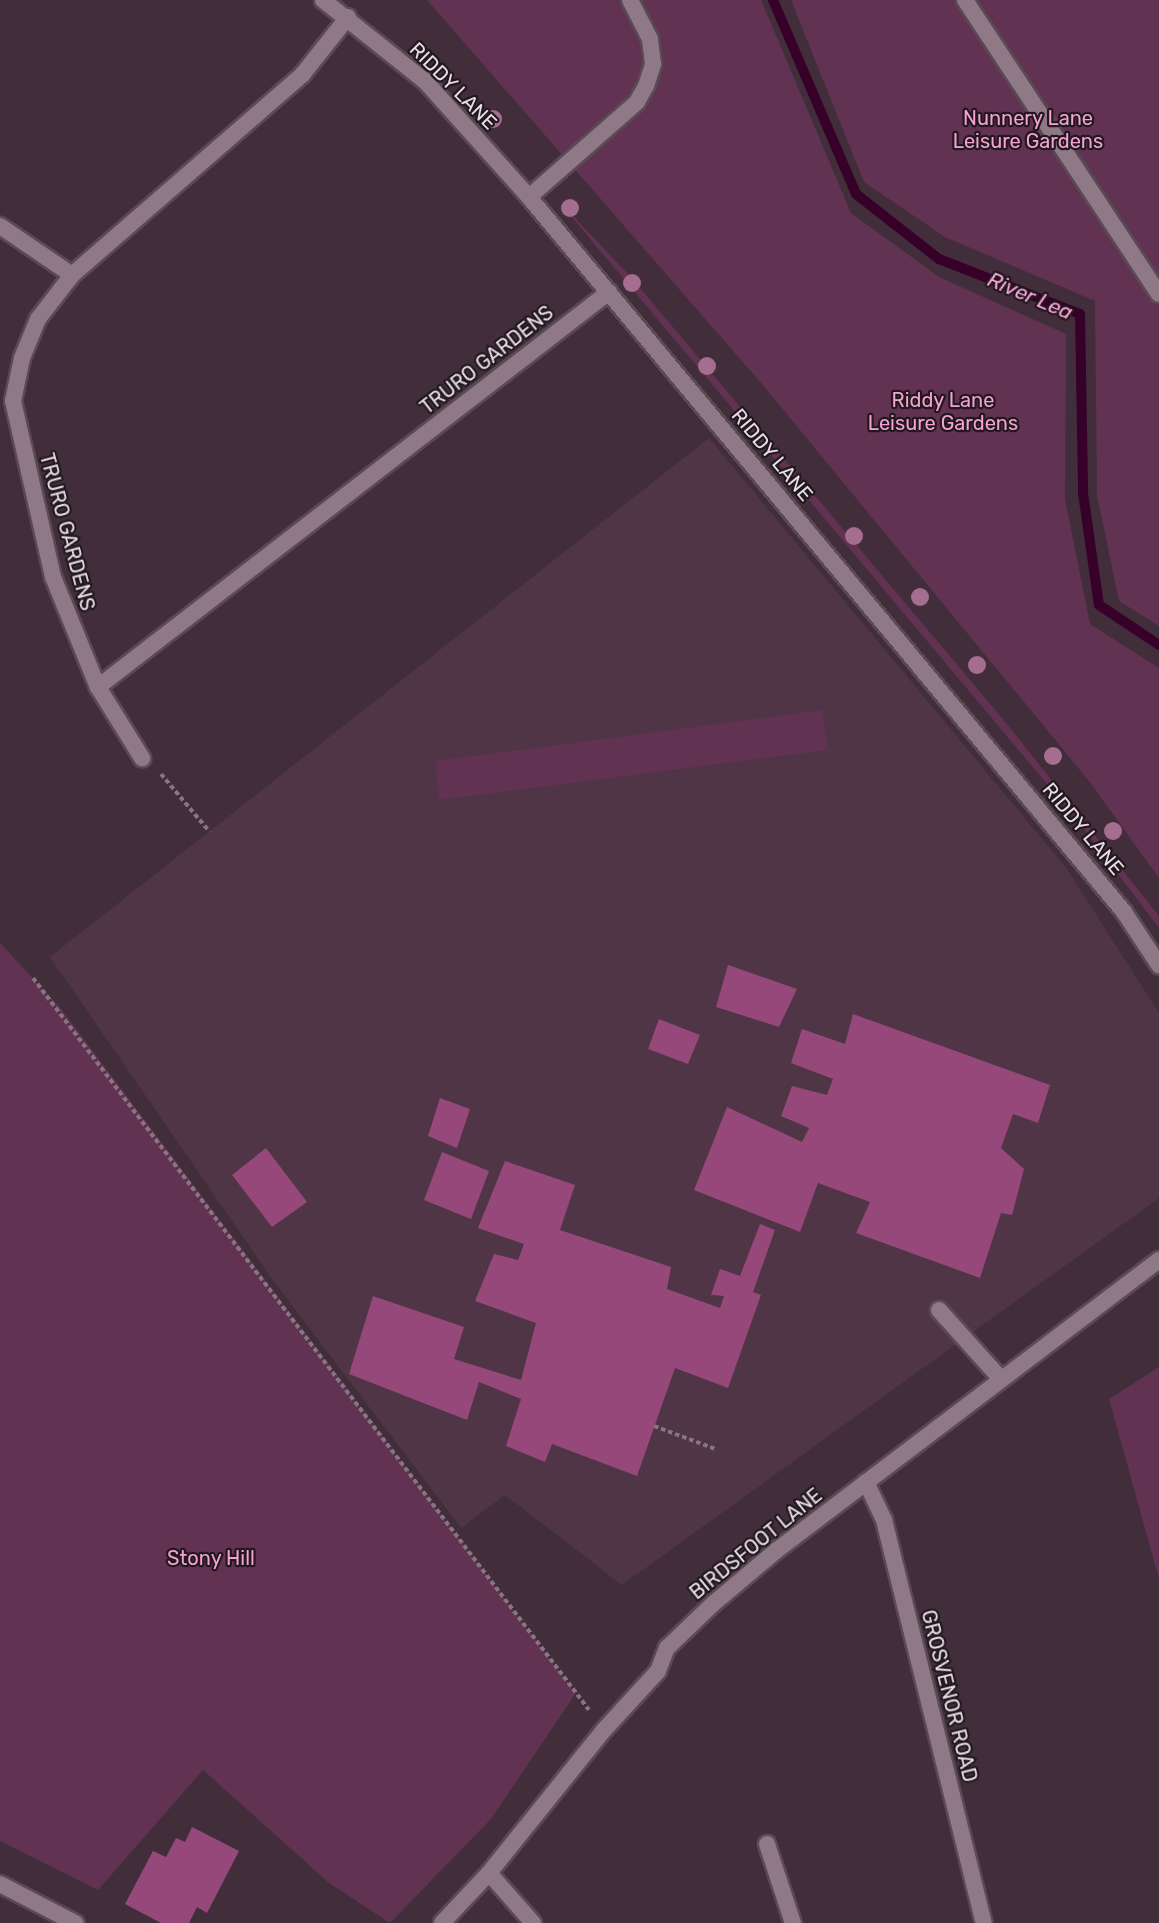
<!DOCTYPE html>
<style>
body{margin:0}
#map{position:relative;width:1159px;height:1923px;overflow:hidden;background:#412e3a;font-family:Rubik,sans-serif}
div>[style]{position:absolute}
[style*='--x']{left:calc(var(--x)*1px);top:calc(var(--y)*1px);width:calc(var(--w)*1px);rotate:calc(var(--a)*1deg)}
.built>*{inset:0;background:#4f3545}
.green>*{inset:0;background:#613251}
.stream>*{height:10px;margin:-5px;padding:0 5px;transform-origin:5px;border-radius:5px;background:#370029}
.building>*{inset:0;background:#96487b}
.path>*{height:4px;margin-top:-2px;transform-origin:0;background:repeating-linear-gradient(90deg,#867680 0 4.5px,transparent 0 7.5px)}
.roads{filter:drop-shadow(2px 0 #5a4a54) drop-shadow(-2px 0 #5a4a54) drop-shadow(0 2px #5a4a54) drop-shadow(0 -2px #5a4a54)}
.service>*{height:16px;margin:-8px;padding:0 8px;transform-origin:8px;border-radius:8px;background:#907987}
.minor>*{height:16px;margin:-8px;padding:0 8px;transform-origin:8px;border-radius:8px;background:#907987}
.tertiary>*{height:16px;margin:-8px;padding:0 8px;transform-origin:8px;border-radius:8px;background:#907987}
.trees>*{width:18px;height:18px;margin:-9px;border-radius:50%;background:#a56d90}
span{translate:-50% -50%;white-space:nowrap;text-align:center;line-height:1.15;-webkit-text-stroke:4.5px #22191f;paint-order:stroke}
.street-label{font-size:20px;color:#eadde5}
.park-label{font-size:20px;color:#f6a0d6}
.water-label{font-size:21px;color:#fca6dc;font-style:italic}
</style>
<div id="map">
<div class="built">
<div style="clip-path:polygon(709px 438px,1067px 869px,1159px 1013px,1159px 1198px,622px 1585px,505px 1495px,461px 1528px,272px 1279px,50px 957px)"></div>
</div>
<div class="green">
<div style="clip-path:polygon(427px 0,761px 0,851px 213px,939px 277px,1066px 334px,1065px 499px,1090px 624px,1159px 668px,1159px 878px,1089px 781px,762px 384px)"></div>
<div style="clip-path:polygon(791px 0,1159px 0,1159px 626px,1119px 601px,1097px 495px,1095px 301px,945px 237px,864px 182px)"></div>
<div style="clip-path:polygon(556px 198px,630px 276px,1007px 724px,1159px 916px,1159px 928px,1077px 820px)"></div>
<div style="clip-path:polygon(822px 710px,828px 750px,439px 800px,435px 761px)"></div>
<div style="clip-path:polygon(0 943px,59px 1006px,576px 1693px,491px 1819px,390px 1923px,329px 1883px,203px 1770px,98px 1890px,0 1841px)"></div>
<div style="clip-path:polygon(1159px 1367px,1159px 1579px,1109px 1399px)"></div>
</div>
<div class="stream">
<div style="--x:773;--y:0;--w:211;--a:66.8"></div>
<div style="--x:856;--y:194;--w:105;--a:38.1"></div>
<div style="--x:939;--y:259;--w:151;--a:21.3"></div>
<div style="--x:1080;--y:314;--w:179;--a:89"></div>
<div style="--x:1083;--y:493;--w:113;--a:81.9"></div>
<div style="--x:1099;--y:605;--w:72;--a:33.7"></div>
</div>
<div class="building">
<div style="clip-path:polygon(728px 965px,797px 989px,779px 1027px,716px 1007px)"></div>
<div style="clip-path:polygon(853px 1014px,1050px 1085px,1038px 1123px,1013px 1114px,1001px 1148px,1024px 1169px,1012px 1215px,1001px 1213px,980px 1278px,856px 1233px,870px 1202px,818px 1183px,800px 1232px,694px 1190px,727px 1107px,802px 1142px,809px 1128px,781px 1116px,792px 1086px,827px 1095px,833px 1079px,791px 1063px,802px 1029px,845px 1044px)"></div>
<div style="clip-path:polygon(659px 1019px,700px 1035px,688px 1064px,648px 1049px)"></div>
<div style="clip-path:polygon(440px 1098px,470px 1109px,457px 1148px,428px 1136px)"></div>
<div style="clip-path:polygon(266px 1148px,307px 1202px,272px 1227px,232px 1175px)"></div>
<div style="clip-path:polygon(442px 1152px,489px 1171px,471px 1219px,424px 1200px)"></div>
<div style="clip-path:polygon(505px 1161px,575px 1185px,560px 1230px,671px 1267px,667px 1289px,720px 1308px,724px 1296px,711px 1295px,720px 1269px,740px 1276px,760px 1224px,775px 1230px,753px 1292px,761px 1295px,728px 1388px,675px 1368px,637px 1476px,552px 1444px,545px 1462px,506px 1446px,521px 1399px,479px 1382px,467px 1420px,349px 1374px,373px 1296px,464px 1327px,454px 1359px,521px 1380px,536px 1323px,475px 1301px,494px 1254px,518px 1260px,524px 1244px,478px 1228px)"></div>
<div style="clip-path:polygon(192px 1827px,239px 1851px,207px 1913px,197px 1907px,189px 1923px,161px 1923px,125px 1904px,153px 1851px,166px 1857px,176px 1838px,185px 1842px)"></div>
</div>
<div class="path">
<div style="--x:161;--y:774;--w:75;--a:49.9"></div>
<div style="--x:33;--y:978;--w:919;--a:52.78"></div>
<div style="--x:654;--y:1426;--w:66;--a:20.4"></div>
</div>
<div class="roads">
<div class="service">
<div style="--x:965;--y:0;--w:352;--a:56.6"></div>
<div style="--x:529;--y:197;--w:144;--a:-41.3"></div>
<div style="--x:637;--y:102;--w:18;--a:-61"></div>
<div style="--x:646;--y:86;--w:23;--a:-72"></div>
<div style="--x:653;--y:64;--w:25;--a:-97"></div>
<div style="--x:650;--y:39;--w:44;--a:-117.1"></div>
<div style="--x:939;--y:1310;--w:93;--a:48.1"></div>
<div style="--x:767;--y:1844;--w:83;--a:71.8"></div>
<div style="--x:0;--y:1884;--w:85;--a:27.5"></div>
</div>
<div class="minor">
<div style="--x:323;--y:0;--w:130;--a:38.5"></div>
<div style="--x:425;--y:81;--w:156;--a:48.1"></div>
<div style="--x:529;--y:197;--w:930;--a:50.23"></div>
<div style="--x:1124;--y:912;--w:64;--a:56.6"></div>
<div style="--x:348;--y:17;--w:74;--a:128.4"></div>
<div style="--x:302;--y:75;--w:305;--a:139"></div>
<div style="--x:72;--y:275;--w:56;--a:127.7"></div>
<div style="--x:38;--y:319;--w:42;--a:112.3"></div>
<div style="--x:22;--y:358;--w:44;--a:101.8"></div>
<div style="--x:13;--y:401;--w:180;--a:77.2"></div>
<div style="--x:53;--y:577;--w:119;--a:67.8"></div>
<div style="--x:98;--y:687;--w:646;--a:-37.7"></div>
<div style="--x:0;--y:226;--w:87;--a:34.2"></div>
<div style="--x:98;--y:687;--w:84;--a:58.2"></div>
<div style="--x:866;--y:1482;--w:42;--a:64.7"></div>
<div style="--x:884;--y:1520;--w:415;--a:76.1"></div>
<div style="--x:489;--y:1873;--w:67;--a:48.7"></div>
</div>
<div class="tertiary">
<div style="--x:442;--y:1923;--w:69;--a:-46.8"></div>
<div style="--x:489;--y:1873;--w:184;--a:-51.2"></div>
<div style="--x:604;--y:1730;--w:80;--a:-47.5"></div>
<div style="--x:658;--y:1671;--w:25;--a:-69"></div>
<div style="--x:667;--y:1648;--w:65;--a:-43.8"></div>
<div style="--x:714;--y:1603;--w:82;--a:-40.1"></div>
<div style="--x:777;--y:1550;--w:480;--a:-37.2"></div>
</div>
</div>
<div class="trees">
<div style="left:493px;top:119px"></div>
<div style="left:570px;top:208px"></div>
<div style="left:632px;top:283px"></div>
<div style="left:707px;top:366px"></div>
<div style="left:854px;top:536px"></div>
<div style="left:920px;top:597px"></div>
<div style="left:977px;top:665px"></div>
<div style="left:1053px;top:756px"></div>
<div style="left:1113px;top:831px"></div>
</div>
<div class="street-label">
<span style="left:453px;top:86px;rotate:45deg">RIDDY LANE</span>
<span style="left:487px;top:360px;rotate:-38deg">TRURO GARDENS</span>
<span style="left:772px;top:455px;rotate:50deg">RIDDY LANE</span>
<span style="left:67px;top:532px;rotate:75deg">TRURO GARDENS</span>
<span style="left:1083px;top:829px;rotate:50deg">RIDDY LANE</span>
<span style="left:756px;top:1544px;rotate:-39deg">BIRDSFOOT LANE</span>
<span style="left:949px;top:1696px;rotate:76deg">GROSVENOR ROAD</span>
</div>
<div class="park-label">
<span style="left:1028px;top:130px">Nunnery Lane<br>Leisure Gardens</span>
<span style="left:943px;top:412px">Riddy Lane<br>Leisure Gardens</span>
<span style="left:211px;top:1558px">Stony Hill</span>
</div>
<div class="water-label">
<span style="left:1030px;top:296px;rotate:23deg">River Lea</span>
</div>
</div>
